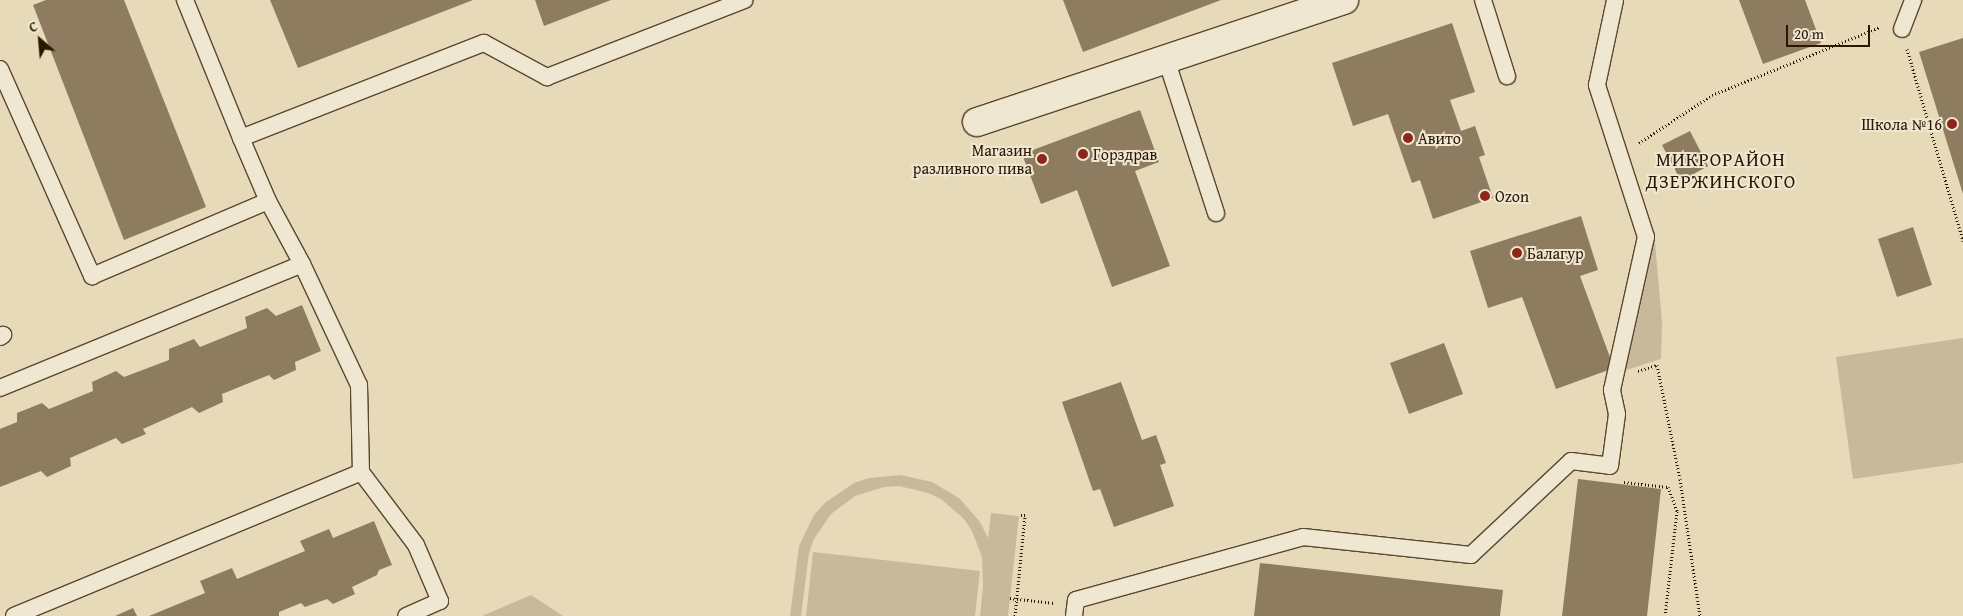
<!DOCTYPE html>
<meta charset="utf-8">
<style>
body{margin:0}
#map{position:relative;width:1963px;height:616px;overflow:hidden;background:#e7dab9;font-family:"Gentium Book Plus",serif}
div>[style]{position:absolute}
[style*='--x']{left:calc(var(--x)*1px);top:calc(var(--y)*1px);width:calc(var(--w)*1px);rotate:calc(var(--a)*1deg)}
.green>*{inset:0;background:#c7b99a}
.building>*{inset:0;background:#8d7c60}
.path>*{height:3px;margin-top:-1.5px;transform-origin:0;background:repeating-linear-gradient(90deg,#2b1600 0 1px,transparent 0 3.5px)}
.roads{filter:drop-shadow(1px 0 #5a472e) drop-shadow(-1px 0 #5a472e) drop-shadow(0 1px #5a472e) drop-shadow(0 -1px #5a472e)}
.service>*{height:16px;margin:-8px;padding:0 8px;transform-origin:8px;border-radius:8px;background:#efe7d2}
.minor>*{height:28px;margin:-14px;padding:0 14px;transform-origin:14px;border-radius:14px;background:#efe7d2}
.dots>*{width:14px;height:14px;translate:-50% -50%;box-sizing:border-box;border:2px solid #efe7d2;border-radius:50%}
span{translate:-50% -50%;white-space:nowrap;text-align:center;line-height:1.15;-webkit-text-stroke:4px #efe7d2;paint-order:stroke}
.poi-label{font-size:16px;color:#2b1600}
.right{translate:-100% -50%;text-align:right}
.left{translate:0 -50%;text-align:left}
.quarter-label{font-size:19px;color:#2b1600;letter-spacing:1px}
.north{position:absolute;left:15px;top:15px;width:50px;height:50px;-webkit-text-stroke:4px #efe7d2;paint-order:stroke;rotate:333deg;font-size:14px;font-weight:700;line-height:20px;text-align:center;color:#2b1600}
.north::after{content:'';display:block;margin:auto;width:18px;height:22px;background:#2b1600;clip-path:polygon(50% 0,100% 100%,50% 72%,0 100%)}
.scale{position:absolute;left:1786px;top:25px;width:84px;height:22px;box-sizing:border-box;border:2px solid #2b1600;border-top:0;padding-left:6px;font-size:15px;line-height:18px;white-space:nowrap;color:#2b1600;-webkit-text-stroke:4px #efe7d2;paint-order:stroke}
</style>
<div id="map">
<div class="green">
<div style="clip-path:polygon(1654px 231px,1662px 322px,1661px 359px,1623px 371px)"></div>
<div style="clip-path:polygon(1963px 338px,1963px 463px,1853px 479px,1836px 357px)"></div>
<div style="clip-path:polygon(901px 475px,932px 482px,959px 498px,980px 522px,988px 538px,991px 513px,1019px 516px,1008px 616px,980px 616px,983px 586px,982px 557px,972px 531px,964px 519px,941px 499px,928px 493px,899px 486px,884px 487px,855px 496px,831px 514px,814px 539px,809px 553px,801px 616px,790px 616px,799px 546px,814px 515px,826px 502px,854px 483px,869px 478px)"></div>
<div style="clip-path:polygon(813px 552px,980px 571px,975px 616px,806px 616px)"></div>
<div style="clip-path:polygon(531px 595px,563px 616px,482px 616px)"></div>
</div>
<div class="building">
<div style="clip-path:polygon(46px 0,124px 0,206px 207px,124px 240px,33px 5px)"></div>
<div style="clip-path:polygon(270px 0,473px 0,298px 68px)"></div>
<div style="clip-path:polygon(535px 0,611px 0,544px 26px)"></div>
<div style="clip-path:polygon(1063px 0,1221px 0,1083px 52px)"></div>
<div style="clip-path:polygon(1739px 0,1805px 0,1821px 43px,1763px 64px)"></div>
<div style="clip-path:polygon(1452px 23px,1475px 92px,1450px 100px,1461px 131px,1475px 126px,1485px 155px,1479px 157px,1493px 198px,1433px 219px,1420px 180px,1412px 183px,1388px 114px,1353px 126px,1332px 63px)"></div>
<div style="clip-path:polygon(1963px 38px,1963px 194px,1919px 52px)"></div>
<div style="clip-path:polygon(1140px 110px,1159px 162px,1135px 171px,1170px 266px,1112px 287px,1077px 190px,1041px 204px,1022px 154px)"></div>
<div style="clip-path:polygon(1690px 131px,1708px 166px,1681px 181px,1662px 145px)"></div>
<div style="clip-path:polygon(1581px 216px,1598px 270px,1580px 276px,1614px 368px,1556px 389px,1522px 297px,1488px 308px,1470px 251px)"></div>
<div style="clip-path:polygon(1913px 227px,1932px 285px,1897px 297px,1878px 239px)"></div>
<div style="clip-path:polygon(302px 305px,321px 351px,295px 362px,296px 370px,274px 380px,269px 375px,222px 394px,223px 402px,199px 413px,192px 407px,143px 429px,146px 434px,122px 444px,116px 438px,70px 458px,71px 466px,47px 477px,41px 471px,0 487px,0 429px,17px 422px,17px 413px,42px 403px,49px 409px,93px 391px,92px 382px,116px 371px,124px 377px,169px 360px,169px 349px,194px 339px,200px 347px,247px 328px,245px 317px,267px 308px,276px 316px)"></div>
<div style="clip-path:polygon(1444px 343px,1463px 394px,1409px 414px,1390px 363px)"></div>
<div style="clip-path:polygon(1121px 382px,1142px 440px,1156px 435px,1166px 463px,1160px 465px,1174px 506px,1114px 527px,1100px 489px,1093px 491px,1062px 402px)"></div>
<div style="clip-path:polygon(1578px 479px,1661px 489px,1647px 616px,1562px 616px)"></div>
<div style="clip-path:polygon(374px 521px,392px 565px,379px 570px,377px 575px,352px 587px,355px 594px,333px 604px,327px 599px,305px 607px,301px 603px,279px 612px,279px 616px,149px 616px,205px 593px,200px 581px,232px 568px,237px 579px,305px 551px,300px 541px,329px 529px,333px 538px)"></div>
<div style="clip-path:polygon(1260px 563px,1503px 590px,1500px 616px,1254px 616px)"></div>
<div style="clip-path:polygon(133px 608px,137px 616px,115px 616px)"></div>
</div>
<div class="path">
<div style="--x:1907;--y:49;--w:200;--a:73.7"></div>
<div style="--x:1639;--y:143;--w:87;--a:-33.3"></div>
<div style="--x:1712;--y:95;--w:181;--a:-22"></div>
<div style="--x:1638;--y:371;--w:20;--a:-18"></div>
<div style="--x:1657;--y:365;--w:116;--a:78.6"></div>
<div style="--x:1680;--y:479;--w:138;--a:81.7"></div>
<div style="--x:1624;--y:482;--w:44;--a:6.5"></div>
<div style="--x:1668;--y:487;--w:26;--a:69"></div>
<div style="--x:1677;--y:511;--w:106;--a:96.5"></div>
<div style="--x:1010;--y:598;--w:44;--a:6.5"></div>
<div style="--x:1015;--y:616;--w:101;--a:-84.3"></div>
<div style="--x:1025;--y:515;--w:6;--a:180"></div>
</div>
<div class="roads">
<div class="service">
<div style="--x:185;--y:0;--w:149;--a:67.9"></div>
<div style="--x:1483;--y:0;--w:80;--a:72.5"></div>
<div style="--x:1902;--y:29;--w:31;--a:-69"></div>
<div style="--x:1166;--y:59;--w:162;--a:72"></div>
<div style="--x:0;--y:69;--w:227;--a:66"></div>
<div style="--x:92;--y:276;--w:191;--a:-23.1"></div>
<div style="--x:268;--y:201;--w:69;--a:-113.2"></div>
<div style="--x:241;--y:138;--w:261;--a:-21.4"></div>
<div style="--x:484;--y:43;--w:72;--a:28.4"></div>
<div style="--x:547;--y:77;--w:212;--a:-21.3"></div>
<div style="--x:268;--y:201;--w:72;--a:61.6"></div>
<div style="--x:302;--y:264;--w:134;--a:64.8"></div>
<div style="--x:359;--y:385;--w:87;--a:88.7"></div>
<div style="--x:361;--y:472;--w:91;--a:53"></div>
<div style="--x:416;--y:545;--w:61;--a:66.8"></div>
<div style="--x:440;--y:601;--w:37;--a:156"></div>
<div style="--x:0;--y:337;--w:4;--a:-34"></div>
<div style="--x:0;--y:388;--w:326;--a:-22.3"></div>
<div style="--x:14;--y:616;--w:376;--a:-22.5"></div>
<div style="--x:1074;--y:616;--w:16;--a:-83"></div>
<div style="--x:1076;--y:600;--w:236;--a:-15.5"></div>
<div style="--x:1303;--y:537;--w:169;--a:6.1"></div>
<div style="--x:1471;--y:555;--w:137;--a:-43.2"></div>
<div style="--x:1571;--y:461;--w:39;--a:7"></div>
<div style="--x:1610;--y:466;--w:52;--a:-82.3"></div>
<div style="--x:1617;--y:414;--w:25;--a:-102"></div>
<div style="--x:1612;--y:390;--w:157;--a:-77.5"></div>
<div style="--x:1646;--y:237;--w:160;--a:-107.9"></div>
<div style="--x:1597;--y:85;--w:87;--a:-78"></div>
</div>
<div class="minor">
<div style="--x:977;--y:122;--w:387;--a:-18.4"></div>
</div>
</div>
<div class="dots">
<div style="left:1952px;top:124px;background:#8f2418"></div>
<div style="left:1408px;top:138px;background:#8f2418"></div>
<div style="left:1083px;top:154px;background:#8f2418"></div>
<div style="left:1042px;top:159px;background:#8f2418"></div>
<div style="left:1485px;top:196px;background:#8f2418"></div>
<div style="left:1517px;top:253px;background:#8f2418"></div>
</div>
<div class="poi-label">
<span class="right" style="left:1942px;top:124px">Школа №16</span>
<span class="left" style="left:1418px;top:138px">Авито</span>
<span class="right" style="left:1032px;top:159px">Магазин<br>разливного пива</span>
<span class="left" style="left:1093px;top:154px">Горздрав</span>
<span class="left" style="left:1495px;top:196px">Ozon</span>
<span class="left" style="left:1527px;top:253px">Балагур</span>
</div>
<div class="quarter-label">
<span style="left:1721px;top:171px">МИКРОРАЙОН<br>ДЗЕРЖИНСКОГО</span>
</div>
<div class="north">С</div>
<div class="scale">20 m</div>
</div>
